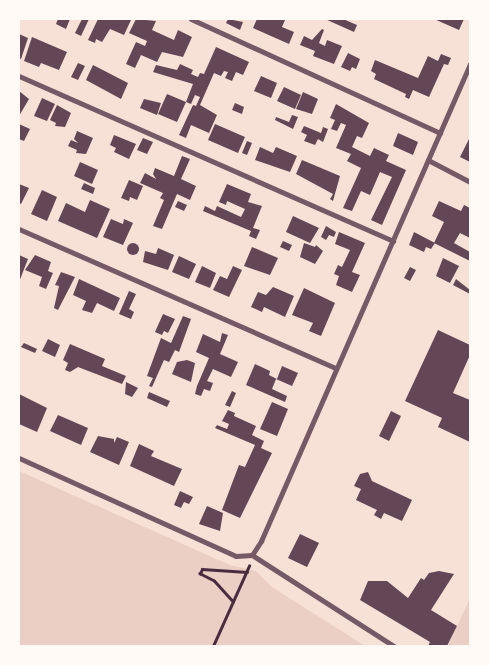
<!DOCTYPE html>
<style>
body{margin:0}
#map{position:relative;width:489px;height:665px;overflow:hidden;background:#f7e1d7;font-family:"Alegreya Sans",sans-serif}
div>[style]{position:absolute}
[style*='--x']{left:calc(var(--x)*1px);top:calc(var(--y)*1px);width:calc(var(--w)*1px);rotate:calc(var(--a)*1deg)}
.green>*{inset:0;background:#ebcfc5}
.building>*{inset:0;background:#644757}
.round{border-radius:50%}
.path>*{height:2.5px;margin:-1.25px;padding:0 1.25px;transform-origin:1.25px;border-radius:1.25px;background:#4a2c40}
.minor>*{height:5px;margin:-2.5px;padding:0 2.5px;transform-origin:2.5px;border-radius:2.5px;background:#755966}
span{translate:-50% -50%;white-space:nowrap;text-align:center;line-height:1.15;-webkit-text-stroke:4px #fffaf5;paint-order:stroke}
.frame{position:absolute;inset:0;border:20px solid #fffaf5;pointer-events:none}
</style>
<div id="map">
<div class="green">
<div style="clip-path:polygon(19px 471px,230px 565px,256px 571px,272px 587px,365px 646px,19px 646px)"></div>
<div style="clip-path:polygon(470px 598px,470px 646px,448px 646px)"></div>
</div>
<div class="building">
<div style="clip-path:polygon(58px 19px,70px 19px,66px 29px,56px 24px)"></div>
<div style="clip-path:polygon(82px 19px,89px 19px,81px 36px,75px 33px)"></div>
<div style="clip-path:polygon(98px 19px,127px 19px,131px 20px,124px 35px,110px 29px,102px 42px,96px 39px,95px 43px,88px 40px)"></div>
<div style="clip-path:polygon(136px 19px,156px 21px,152px 30px,174px 40px,178px 30px,192px 37px,183px 57px,162px 52px,157px 62px,141px 55px,135px 68px,126px 64px,136px 42px,145px 46px,147px 41px,129px 33px)"></div>
<div style="clip-path:polygon(228px 19px,243px 22px,240px 30px,226px 23px)"></div>
<div style="clip-path:polygon(257px 19px,285px 20px,282px 27px,294px 32px,289px 44px,253px 28px)"></div>
<div style="clip-path:polygon(325px 19px,343px 19px,357px 25px,354px 32px)"></div>
<div style="clip-path:polygon(434px 19px,464px 19px,459px 30px)"></div>
<div style="clip-path:polygon(322px 29px,324px 30px,319px 43px,325px 46px,327px 40px,342px 46px,334px 64px,313px 56px,315px 51px,300px 45px,304px 36px,312px 40px)"></div>
<div style="clip-path:polygon(19px 34px,28px 38px,21px 59px,19px 58px)"></div>
<div style="clip-path:polygon(32px 37px,67px 52px,59px 70px,41px 63px,39px 67px,24px 61px)"></div>
<div style="clip-path:polygon(216px 47px,249px 62px,243px 75px,236px 72px,232px 81px,225px 78px,228px 72px,224px 71px,221px 76px,214px 73px,200px 105px,217px 115px,209px 133px,191px 125px,186px 138px,179px 135px,193px 105px,196px 106px,200px 97px,195px 95px,191px 104px,186px 102px,193px 84px,153px 72px,156px 65px,177px 70px,180px 64px,193px 70px,191px 74px,198px 77px,200px 73px,204px 74px)"></div>
<div style="clip-path:polygon(348px 53px,360px 59px,356px 69px,352px 67px,350px 71px,341px 67px)"></div>
<div style="clip-path:polygon(441px 54px,451px 58px,448px 65px,444px 64px,429px 97px,413px 90px,409px 99px,405px 97px,406px 94px,374px 79px,376px 74px,371px 71px,375px 60px,418px 78px,428px 56px,438px 61px)"></div>
<div style="clip-path:polygon(78px 63px,85px 66px,78px 80px,71px 77px)"></div>
<div style="clip-path:polygon(93px 65px,128px 83px,121px 99px,86px 80px)"></div>
<div style="clip-path:polygon(261px 76px,277px 83px,271px 98px,254px 91px)"></div>
<div style="clip-path:polygon(284px 87px,301px 95px,295px 109px,277px 101px)"></div>
<div style="clip-path:polygon(19px 91px,29px 99px,19px 116px)"></div>
<div style="clip-path:polygon(303px 92px,318px 99px,312px 114px,296px 109px)"></div>
<div style="clip-path:polygon(167px 94px,186px 102px,177px 122px,158px 114px)"></div>
<div style="clip-path:polygon(42px 98px,55px 104px,47px 121px,34px 116px)"></div>
<div style="clip-path:polygon(144px 99px,161px 103px,157px 115px,140px 108px)"></div>
<div style="clip-path:polygon(235px 103px,244px 107px,242px 114px,232px 110px)"></div>
<div style="clip-path:polygon(336px 104px,369px 123px,362px 138px,357px 136px,352px 147px,370px 156px,374px 148px,389px 155px,386px 161px,406px 170px,382px 225px,371px 220px,392px 177px,380px 172px,370px 195px,361px 191px,352px 211px,343px 208px,361px 168px,347px 161px,351px 154px,336px 148px,346px 125px,341px 123px,337px 131px,331px 129px,335px 120px,330px 118px)"></div>
<div style="clip-path:polygon(57px 105px,71px 113px,65px 127px,55px 126px,56px 123px,50px 120px)"></div>
<div style="clip-path:polygon(292px 115px,298px 117px,293px 129px,275px 120px,276px 117px,289px 122px)"></div>
<div style="clip-path:polygon(19px 124px,30px 129px,24px 141px,19px 139px)"></div>
<div style="clip-path:polygon(215px 124px,245px 137px,238px 153px,208px 140px)"></div>
<div style="clip-path:polygon(304px 126px,321px 133px,323px 127px,328px 129px,323px 142px,318px 139px,315px 145px,304px 141px,307px 135px,301px 132px)"></div>
<div style="clip-path:polygon(77px 131px,93px 138px,86px 154px,76px 153px,77px 150px,68px 146px,71px 140px,78px 143px,74px 139px)"></div>
<div style="clip-path:polygon(398px 133px,418px 142px,413px 155px,393px 146px)"></div>
<div style="clip-path:polygon(114px 135px,136px 144px,129px 159px,114px 152px,116px 148px,110px 145px)"></div>
<div style="clip-path:polygon(470px 137px,470px 162px,460px 157px)"></div>
<div style="clip-path:polygon(143px 138px,153px 142px,147px 154px,137px 150px)"></div>
<div style="clip-path:polygon(247px 141px,252px 143px,247px 155px,242px 153px)"></div>
<div style="clip-path:polygon(260px 147px,273px 153px,276px 147px,297px 156px,290px 172px,255px 160px)"></div>
<div style="clip-path:polygon(182px 156px,190px 159px,181px 179px,196px 186px,190px 200px,177px 194px,162px 229px,153px 226px,164px 200px,160px 198px,163px 193px,140px 183px,145px 173px,156px 179px,153px 174px,155px 168px,174px 176px)"></div>
<div style="clip-path:polygon(302px 160px,340px 176px,333px 201px,330px 199px,333px 194px,296px 174px)"></div>
<div style="clip-path:polygon(80px 162px,98px 170px,92px 184px,74px 176px)"></div>
<div style="clip-path:polygon(129px 180px,143px 186px,137px 200px,130px 197px,129px 201px,121px 198px)"></div>
<div style="clip-path:polygon(84px 183px,95px 188px,93px 194px,81px 189px)"></div>
<div style="clip-path:polygon(19px 184px,29px 188px,21px 204px,19px 203px)"></div>
<div style="clip-path:polygon(227px 184px,251px 194px,248px 202px,262px 206px,253px 228px,260px 230px,256px 239px,249px 236px,251px 231px,203px 211px,205px 206px,215px 211px,217px 206px,241px 217px,245px 209px,227px 201px,226px 205px,219px 202px)"></div>
<div style="clip-path:polygon(42px 190px,57px 197px,47px 221px,31px 214px)"></div>
<div style="clip-path:polygon(90px 200px,110px 209px,97px 238px,58px 221px,66px 203px,85px 212px)"></div>
<div style="clip-path:polygon(178px 201px,187px 205px,184px 211px,175px 207px)"></div>
<div style="clip-path:polygon(439px 201px,461px 211px,464px 205px,470px 208px,470px 238px,460px 233px,454px 243px,470px 252px,470px 261px,434px 243px,444px 222px,432px 216px)"></div>
<div style="clip-path:polygon(293px 216px,319px 228px,310px 243px,286px 232px)"></div>
<div style="clip-path:polygon(111px 219px,123px 224px,124px 219px,133px 223px,123px 245px,103px 237px)"></div>
<div style="clip-path:polygon(326px 226px,336px 232px,334px 237px,329px 235px,326px 240px,321px 237px)"></div>
<div style="clip-path:polygon(339px 232px,365px 243px,352px 272px,360px 275px,352px 292px,336px 285px,339px 276px,334px 274px,338px 265px,342px 267px,350px 250px,335px 244px)"></div>
<div style="clip-path:polygon(414px 232px,435px 243px,431px 249px,426px 247px,424px 252px,409px 245px)"></div>
<div style="clip-path:polygon(283px 241px,292px 245px,289px 251px,280px 247px)"></div>
<div class="round" style="left:127px;top:243px;width:12px;height:12px"></div>
<div style="clip-path:polygon(304px 243px,315px 247px,316px 245px,323px 251px,315px 264px,300px 257px)"></div>
<div style="clip-path:polygon(252px 247px,278px 258px,270px 275px,244px 266px)"></div>
<div style="clip-path:polygon(158px 248px,174px 255px,168px 270px,143px 262px,145px 251px,156px 254px)"></div>
<div style="clip-path:polygon(19px 255px,28px 259px,19px 282px)"></div>
<div style="clip-path:polygon(35px 255px,51px 262px,48px 271px,53px 273px,46px 289px,39px 286px,42px 277px,25px 270px)"></div>
<div style="clip-path:polygon(179px 256px,196px 264px,189px 279px,172px 272px)"></div>
<div style="clip-path:polygon(443px 258px,459px 266px,450px 283px,436px 276px)"></div>
<div style="clip-path:polygon(202px 266px,216px 273px,210px 288px,195px 282px)"></div>
<div style="clip-path:polygon(233px 266px,242px 270px,229px 297px,213px 290px,220px 276px,227px 279px)"></div>
<div style="clip-path:polygon(410px 267px,416px 270px,410px 281px,404px 278px)"></div>
<div style="clip-path:polygon(61px 272px,75px 277px,58px 310px,54px 308px,59px 286px,55px 285px)"></div>
<div style="clip-path:polygon(79px 279px,120px 298px,114px 311px,97px 303px,92px 313px,82px 310px,86px 301px,73px 295px)"></div>
<div style="clip-path:polygon(456px 279px,470px 290px,470px 294px,453px 285px)"></div>
<div style="clip-path:polygon(273px 287px,294px 296px,285px 317px,264px 307px,262px 312px,251px 307px,258px 292px,266px 295px)"></div>
<div style="clip-path:polygon(304px 288px,335px 303px,321px 336px,309px 331px,313px 323px,292px 315px)"></div>
<div style="clip-path:polygon(129px 291px,136px 294px,129px 309px,134px 312px,131px 319px,119px 314px)"></div>
<div style="clip-path:polygon(163px 314px,175px 319px,168px 333px,164px 331px,162px 335px,155px 332px)"></div>
<div style="clip-path:polygon(183px 316px,191px 319px,179px 352px,175px 350px,169px 362px,164px 360px,152px 387px,149px 386px,153px 378px,147px 376px,161px 338px,171px 343px)"></div>
<div style="clip-path:polygon(438px 330px,470px 345px,470px 355px,453px 393px,470px 400px,470px 442px,438px 427px,442px 418px,405px 401px)"></div>
<div style="clip-path:polygon(222px 333px,228px 335px,220px 354px,238px 362px,231px 377px,213px 369px,207px 381px,213px 383px,210px 391px,204px 389px,201px 396px,195px 394px,197px 386px,209px 358px,196px 352px,203px 334px,220px 342px)"></div>
<div style="clip-path:polygon(48px 339px,60px 345px,55px 357px,42px 351px)"></div>
<div style="clip-path:polygon(24px 343px,37px 349px,35px 353px,21px 347px)"></div>
<div style="clip-path:polygon(70px 344px,105px 359px,102px 366px,126px 376px,122px 384px,78px 367px,70px 372px,65px 370px,68px 363px,63px 360px)"></div>
<div style="clip-path:polygon(187px 360px,195px 363px,191px 382px,172px 374px,177px 362px)"></div>
<div style="clip-path:polygon(255px 364px,270px 371px,269px 375px,277px 379px,282px 366px,298px 373px,292px 386px,276px 379px,272px 389px,287px 396px,285px 402px,246px 385px)"></div>
<div style="clip-path:polygon(126px 382px,138px 388px,132px 397px,125px 394px)"></div>
<div style="clip-path:polygon(232px 391px,236px 393px,230px 407px,225px 405px)"></div>
<div style="clip-path:polygon(149px 392px,170px 401px,167px 407px,147px 398px)"></div>
<div style="clip-path:polygon(19px 394px,47px 408px,37px 432px,19px 424px)"></div>
<div style="clip-path:polygon(272px 402px,288px 409px,277px 436px,260px 429px)"></div>
<div style="clip-path:polygon(228px 410px,235px 413px,234px 416px,256px 426px,252px 435px,264px 441px,261px 448px,272px 453px,240px 518px,222px 510px,239px 465px,245px 467px,255px 445px,215px 428px,217px 425px,227px 429px,229px 424px,222px 421px)"></div>
<div style="clip-path:polygon(391px 411px,401px 416px,389px 441px,379px 436px)"></div>
<div style="clip-path:polygon(58px 415px,88px 428px,81px 445px,50px 431px)"></div>
<div style="clip-path:polygon(98px 436px,114px 439px,114px 443px,117px 437px,129px 442px,119px 465px,90px 452px)"></div>
<div style="clip-path:polygon(139px 444px,154px 451px,151px 456px,182px 469px,174px 486px,130px 466px)"></div>
<div style="clip-path:polygon(368px 472px,372px 481px,412px 500px,402px 521px,384px 513px,381px 519px,374px 515px,377px 510px,356px 500px,361px 489px,354px 486px,360px 474px)"></div>
<div style="clip-path:polygon(180px 491px,193px 497px,189px 504px,184px 502px,181px 508px,174px 505px)"></div>
<div style="clip-path:polygon(207px 506px,223px 513px,220px 531px,199px 524px)"></div>
<div style="clip-path:polygon(300px 534px,319px 543px,307px 567px,288px 558px)"></div>
<div style="clip-path:polygon(439px 571px,454px 574px,431px 610px,457px 626px,447px 646px,428px 646px,430px 642px,360px 600px,368px 581px,387px 581px,408px 598px,421px 578px,424px 580px,429px 573px)"></div>
</div>
<div class="path">
<div style="--x:233;--y:602;--w:28;--a:-132"></div>
<div style="--x:214;--y:581;--w:16;--a:-153"></div>
<div style="--x:200;--y:574;--w:5;--a:-68"></div>
<div style="--x:202;--y:569;--w:45;--a:3.8"></div>
<div style="--x:213;--y:646;--w:88;--a:-65.8"></div>
</div>
<div class="minor">
<div style="--x:191;--y:19;--w:274;--a:24.6"></div>
<div style="--x:19;--y:76;--w:409;--a:23.8"></div>
<div style="--x:428;--y:160;--w:47;--a:27.6"></div>
<div style="--x:19;--y:229;--w:345;--a:23.7"></div>
<div style="--x:19;--y:458;--w:238;--a:24.3"></div>
<div style="--x:236;--y:556;--w:16;--a:-4"></div>
<div style="--x:252;--y:555;--w:17;--a:-57"></div>
<div style="--x:261;--y:541;--w:521;--a:-66.34"></div>
<div style="--x:252;--y:555;--w:169;--a:32.7"></div>
</div>
<div class="frame"></div>
</div>
